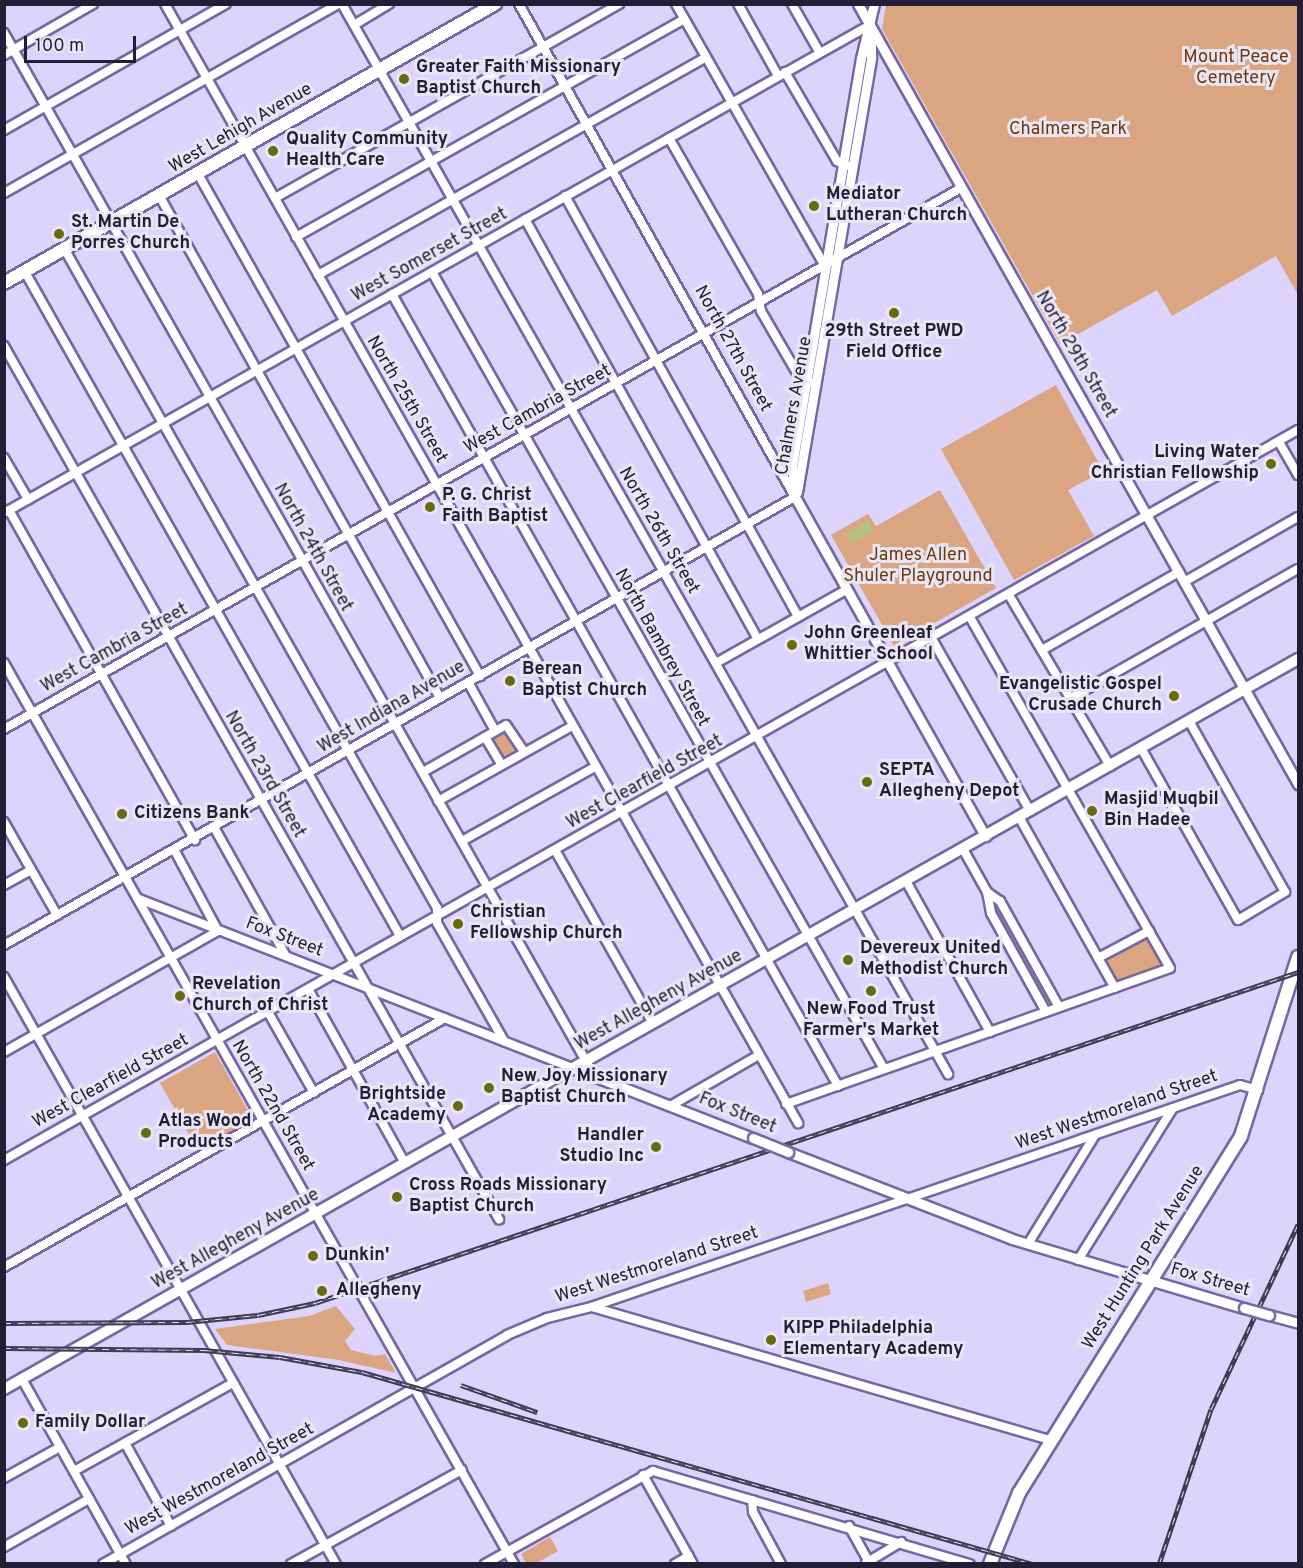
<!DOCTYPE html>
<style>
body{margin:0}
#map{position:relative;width:1303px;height:1568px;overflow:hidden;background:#dcd4fd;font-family:Overpass,sans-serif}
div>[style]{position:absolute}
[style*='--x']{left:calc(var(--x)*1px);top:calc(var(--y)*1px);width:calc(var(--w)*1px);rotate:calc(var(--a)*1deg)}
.green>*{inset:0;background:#dba582}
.water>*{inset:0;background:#b8c07c}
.roads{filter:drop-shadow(2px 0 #7567a3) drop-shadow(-2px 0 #7567a3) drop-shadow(0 2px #7567a3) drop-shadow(0 -2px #7567a3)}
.minor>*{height:8px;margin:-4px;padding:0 4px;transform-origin:4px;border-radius:4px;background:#fff}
.tertiary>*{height:9px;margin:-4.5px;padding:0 4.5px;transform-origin:4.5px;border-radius:4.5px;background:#fff}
.secondary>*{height:10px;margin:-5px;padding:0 5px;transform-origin:5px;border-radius:5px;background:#fff}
.primary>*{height:12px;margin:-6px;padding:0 6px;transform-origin:6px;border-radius:6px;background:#fff}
.rail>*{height:4.5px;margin-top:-2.25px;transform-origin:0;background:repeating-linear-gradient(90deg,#e8e6f4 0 7px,#403a55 0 14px);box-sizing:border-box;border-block:2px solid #403a55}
.bridges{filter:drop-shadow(2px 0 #7567a3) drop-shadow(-2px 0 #7567a3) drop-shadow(0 2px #7567a3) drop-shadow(0 -2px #7567a3)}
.tertiary-bridge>*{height:9px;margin:-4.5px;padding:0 4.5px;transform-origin:4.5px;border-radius:4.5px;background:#fff}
.dots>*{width:16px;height:16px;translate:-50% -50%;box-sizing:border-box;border:3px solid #e8e6f4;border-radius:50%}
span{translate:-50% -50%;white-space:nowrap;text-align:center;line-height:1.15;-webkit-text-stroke:6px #e8e6f4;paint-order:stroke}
.park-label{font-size:18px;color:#6f3808}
.poi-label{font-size:18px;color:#231d35;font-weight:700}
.left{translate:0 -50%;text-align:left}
.right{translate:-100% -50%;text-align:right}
.street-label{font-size:18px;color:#231d35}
.frame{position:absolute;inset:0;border:6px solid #231d35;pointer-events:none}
.scale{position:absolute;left:24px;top:36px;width:112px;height:27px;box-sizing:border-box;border:3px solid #231d35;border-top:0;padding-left:8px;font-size:18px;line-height:21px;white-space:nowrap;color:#231d35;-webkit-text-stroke:4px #e8e6f4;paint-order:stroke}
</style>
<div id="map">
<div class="green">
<div style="clip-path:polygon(886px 5px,1298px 5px,1298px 295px,1276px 256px,1172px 316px,1157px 290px,1060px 344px,882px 29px)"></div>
<div style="clip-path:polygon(1056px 385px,1103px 471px,1068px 490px,1094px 536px,1014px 580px,941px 449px)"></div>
<div style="clip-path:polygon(940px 490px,996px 588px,894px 646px,831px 535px,868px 514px,876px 526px)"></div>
<div style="clip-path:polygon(507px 731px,520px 750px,503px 760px,491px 739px)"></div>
<div style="clip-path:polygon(991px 898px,997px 901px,1053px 1004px,1048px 1004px,991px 905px)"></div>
<div style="clip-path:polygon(1148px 938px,1164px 967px,1117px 984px,1104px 961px)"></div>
<div style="clip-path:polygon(215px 1052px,254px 1121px,199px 1152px,160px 1083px)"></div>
<div style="clip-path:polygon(828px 1283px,831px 1294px,806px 1302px,803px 1291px)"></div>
<div style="clip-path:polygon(336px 1306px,355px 1329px,345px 1341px,351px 1350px,375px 1356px,385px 1354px,396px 1373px,339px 1360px,227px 1345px,215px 1329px,309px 1316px)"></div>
<div style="clip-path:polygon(550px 1537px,558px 1551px,537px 1563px,526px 1563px,521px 1554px)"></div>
</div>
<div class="water">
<div style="clip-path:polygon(868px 520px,874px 531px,851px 544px,845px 534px)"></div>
</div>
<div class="roads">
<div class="minor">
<div style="--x:165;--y:4;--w:1286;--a:60.5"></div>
<div style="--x:342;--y:4;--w:1230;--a:60.47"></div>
<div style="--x:676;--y:4;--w:301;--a:60.4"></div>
<div style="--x:738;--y:4;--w:82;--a:60.9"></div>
<div style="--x:792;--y:4;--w:56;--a:60.3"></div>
<div style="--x:354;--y:25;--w:41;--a:-31"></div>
<div style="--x:4;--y:33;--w:1200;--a:60.49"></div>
<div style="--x:4;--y:55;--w:103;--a:-29.8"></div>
<div style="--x:785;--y:72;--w:103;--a:59.7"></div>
<div style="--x:837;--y:161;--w:12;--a:24"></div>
<div style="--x:4;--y:130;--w:255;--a:-29.6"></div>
<div style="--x:669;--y:138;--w:180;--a:60.3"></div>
<div style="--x:758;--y:294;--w:17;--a:80"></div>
<div style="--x:761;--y:311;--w:78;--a:59.8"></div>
<div style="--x:800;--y:378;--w:12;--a:24"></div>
<div style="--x:198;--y:174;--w:576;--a:60.67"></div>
<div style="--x:4;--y:193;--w:384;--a:-29.5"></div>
<div style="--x:565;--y:196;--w:481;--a:61"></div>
<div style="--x:160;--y:197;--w:574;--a:60.8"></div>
<div style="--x:275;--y:198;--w:395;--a:-29.4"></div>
<div style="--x:525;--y:219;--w:480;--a:61"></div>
<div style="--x:296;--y:237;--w:445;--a:-29.3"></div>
<div style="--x:65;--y:250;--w:756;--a:60.52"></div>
<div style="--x:437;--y:908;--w:15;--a:90"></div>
<div style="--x:437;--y:923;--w:136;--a:60.4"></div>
<div style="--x:25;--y:272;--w:763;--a:60.54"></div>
<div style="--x:432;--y:272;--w:916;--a:60.44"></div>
<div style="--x:318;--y:275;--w:445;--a:-29.3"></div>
<div style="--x:392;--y:294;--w:909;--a:60.61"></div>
<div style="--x:4;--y:346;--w:1004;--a:60.45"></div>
<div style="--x:1279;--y:442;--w:38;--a:60"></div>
<div style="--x:4;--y:458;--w:48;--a:59.7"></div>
<div style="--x:9;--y:510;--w:379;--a:60.6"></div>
<div style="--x:4;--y:513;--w:994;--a:-29.4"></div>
<div style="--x:1184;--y:582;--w:131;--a:-29.7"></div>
<div style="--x:1009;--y:595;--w:199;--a:59.4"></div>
<div style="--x:932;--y:639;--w:198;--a:60.3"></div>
<div style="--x:1042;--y:650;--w:158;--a:-29.7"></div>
<div style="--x:4;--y:663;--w:1035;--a:60.49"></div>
<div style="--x:716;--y:663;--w:149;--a:-29.3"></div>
<div style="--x:468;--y:682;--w:54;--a:61"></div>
<div style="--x:1069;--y:699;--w:263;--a:-29.6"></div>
<div style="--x:4;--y:729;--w:1099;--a:-29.48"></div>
<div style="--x:485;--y:737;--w:31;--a:59"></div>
<div style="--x:1141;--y:748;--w:197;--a:60.6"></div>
<div style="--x:1238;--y:920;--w:55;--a:-30.8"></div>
<div style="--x:1285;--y:892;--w:196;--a:-119.3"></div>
<div style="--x:423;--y:772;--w:95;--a:-29.5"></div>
<div style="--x:506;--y:725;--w:32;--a:56"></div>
<div style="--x:438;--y:801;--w:154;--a:-29.2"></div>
<div style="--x:1019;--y:817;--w:196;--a:60.7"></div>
<div style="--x:4;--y:822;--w:107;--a:60.3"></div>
<div style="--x:215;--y:829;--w:143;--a:60.8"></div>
<div style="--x:462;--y:841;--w:152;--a:-29.1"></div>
<div style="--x:963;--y:849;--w:49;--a:60.8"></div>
<div style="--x:987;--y:892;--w:21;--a:79"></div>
<div style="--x:991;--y:913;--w:113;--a:60.9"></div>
<div style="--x:555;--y:850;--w:199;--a:60.5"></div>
<div style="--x:906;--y:881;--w:173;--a:60.9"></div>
<div style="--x:4;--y:885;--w:31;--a:-29"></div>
<div style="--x:987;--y:892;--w:16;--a:35"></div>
<div style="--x:1000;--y:901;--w:121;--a:60.9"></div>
<div style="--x:139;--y:899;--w:466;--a:21.3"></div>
<div style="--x:4;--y:945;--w:909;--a:-29.53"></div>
<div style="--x:795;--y:497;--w:565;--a:-119.24"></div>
<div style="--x:1098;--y:958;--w:58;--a:-27.9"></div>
<div style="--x:4;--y:977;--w:674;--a:60.51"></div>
<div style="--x:308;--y:989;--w:199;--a:60.9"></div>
<div style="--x:268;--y:1012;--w:93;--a:60.4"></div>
<div style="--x:4;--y:1052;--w:246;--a:-29.5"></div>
<div style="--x:218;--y:931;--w:91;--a:-118.3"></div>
<div style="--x:786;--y:1104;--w:407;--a:-19.5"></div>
<div style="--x:1170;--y:968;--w:404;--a:-119.7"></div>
<div style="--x:672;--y:1105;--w:100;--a:-29.9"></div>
<div style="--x:4;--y:1160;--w:1486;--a:-29.43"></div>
<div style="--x:1028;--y:1244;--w:128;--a:-58.4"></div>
<div style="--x:1078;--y:1260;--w:179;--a:-58"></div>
<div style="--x:4;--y:1267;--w:506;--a:-29.45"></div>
<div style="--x:592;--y:1307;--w:479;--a:16.2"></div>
<div style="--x:22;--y:1379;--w:212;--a:60.7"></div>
<div style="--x:125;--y:1443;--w:95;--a:61"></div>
<div style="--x:74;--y:1471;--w:182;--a:-29"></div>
<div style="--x:643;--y:1475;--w:102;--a:60.7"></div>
<div style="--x:4;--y:1478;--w:64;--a:-29"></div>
<div style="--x:752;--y:1500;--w:12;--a:85"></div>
<div style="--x:753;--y:1512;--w:59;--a:61.7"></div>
<div style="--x:849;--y:1526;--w:43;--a:61.1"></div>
<div style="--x:4;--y:1547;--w:98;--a:-29.5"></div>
<div style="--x:866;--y:1563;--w:41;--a:-31"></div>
<div style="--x:103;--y:1564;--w:464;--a:-29.5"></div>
<div style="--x:507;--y:1335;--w:43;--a:-23"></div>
<div style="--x:547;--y:1318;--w:45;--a:-14"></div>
<div style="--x:591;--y:1307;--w:686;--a:-18.88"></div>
<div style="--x:1240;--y:1085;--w:19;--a:16"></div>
<div style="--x:291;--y:1564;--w:195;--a:-28.8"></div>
<div style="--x:485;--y:1564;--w:192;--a:-29"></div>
<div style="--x:653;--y:1471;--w:330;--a:16.4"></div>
<div style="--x:675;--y:1564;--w:16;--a:-30"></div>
</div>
<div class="tertiary">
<div style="--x:858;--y:4;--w:896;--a:60.57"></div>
<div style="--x:874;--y:4;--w:56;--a:103.5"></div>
<div style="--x:861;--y:58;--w:416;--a:99.6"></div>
<div style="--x:792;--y:468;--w:29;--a:84"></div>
<div style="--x:795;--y:497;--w:389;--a:60.7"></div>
<div style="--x:797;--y:492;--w:441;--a:-80.3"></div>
<div style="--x:871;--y:57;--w:22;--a:-90"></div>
<div style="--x:573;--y:1068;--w:193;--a:21.3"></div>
<div style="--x:788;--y:1152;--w:240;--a:21.2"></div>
<div style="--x:1012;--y:1239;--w:242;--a:16.6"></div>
<div style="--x:1269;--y:1315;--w:30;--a:15"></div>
</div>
<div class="secondary">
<div style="--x:4;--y:1389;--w:1486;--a:-29.43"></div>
</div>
<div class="primary">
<div style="--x:4;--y:283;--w:565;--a:-29.61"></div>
<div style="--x:990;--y:1564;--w:77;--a:-67.8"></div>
<div style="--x:1019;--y:1493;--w:420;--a:-58.1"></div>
<div style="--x:1241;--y:1136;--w:188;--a:-72.3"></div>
</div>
</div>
<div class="rail">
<div style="--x:4;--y:1323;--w:183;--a:-0.3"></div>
<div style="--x:187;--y:1322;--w:71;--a:-5.6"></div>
<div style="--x:258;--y:1315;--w:58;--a:-11.9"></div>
<div style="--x:315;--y:1303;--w:1037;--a:-18.61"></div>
<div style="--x:4;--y:1348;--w:200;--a:0.6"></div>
<div style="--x:204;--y:1350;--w:76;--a:5.3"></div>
<div style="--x:280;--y:1357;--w:83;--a:10.4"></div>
<div style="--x:362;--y:1372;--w:698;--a:15.97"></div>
<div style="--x:461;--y:1385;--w:81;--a:19.6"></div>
<div style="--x:1159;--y:1564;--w:163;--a:-71.5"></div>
<div style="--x:1211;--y:1409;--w:204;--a:-64.8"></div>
</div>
<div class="bridges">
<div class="tertiary-bridge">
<div style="--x:753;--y:1138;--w:38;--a:22"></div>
<div style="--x:1244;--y:1308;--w:26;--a:16"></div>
</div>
</div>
<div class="dots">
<div style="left:404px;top:79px;background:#656c10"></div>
<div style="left:273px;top:151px;background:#656c10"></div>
<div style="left:814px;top:206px;background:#656c10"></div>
<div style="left:59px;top:234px;background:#656c10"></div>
<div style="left:894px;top:313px;background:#656c10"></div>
<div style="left:1271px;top:464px;background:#656c10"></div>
<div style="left:430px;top:507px;background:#656c10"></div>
<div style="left:792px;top:645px;background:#656c10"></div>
<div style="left:510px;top:681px;background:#656c10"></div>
<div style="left:1174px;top:696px;background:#656c10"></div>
<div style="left:867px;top:782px;background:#656c10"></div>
<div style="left:1092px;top:811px;background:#656c10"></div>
<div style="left:122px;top:814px;background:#656c10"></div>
<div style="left:458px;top:924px;background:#656c10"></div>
<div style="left:848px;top:960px;background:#656c10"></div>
<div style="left:871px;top:991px;background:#656c10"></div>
<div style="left:180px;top:996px;background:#656c10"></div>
<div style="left:489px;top:1088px;background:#656c10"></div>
<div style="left:458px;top:1106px;background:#656c10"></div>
<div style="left:146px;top:1133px;background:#656c10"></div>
<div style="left:656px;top:1147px;background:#656c10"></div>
<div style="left:397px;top:1197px;background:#656c10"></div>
<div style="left:313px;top:1256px;background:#656c10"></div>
<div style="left:322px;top:1291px;background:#656c10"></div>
<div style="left:771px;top:1340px;background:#656c10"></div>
<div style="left:23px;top:1423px;background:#656c10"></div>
</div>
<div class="park-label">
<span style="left:1236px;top:69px">Mount Peace<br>Cemetery</span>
<span style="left:1068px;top:130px">Chalmers Park</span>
<span style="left:918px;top:567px">James Allen<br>Shuler Playground</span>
</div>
<div class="poi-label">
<span class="left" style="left:416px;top:79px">Greater Faith Missionary<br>Baptist Church</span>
<span class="left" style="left:286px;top:151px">Quality Community<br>Health Care</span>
<span class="left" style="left:826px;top:206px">Mediator<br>Lutheran Church</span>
<span class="left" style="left:71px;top:234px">St. Martin De<br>Porres Church</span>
<span style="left:894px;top:343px">29th Street PWD<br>Field Office</span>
<span class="right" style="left:1259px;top:464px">Living Water<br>Christian Fellowship</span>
<span class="left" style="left:442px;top:507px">P. G. Christ<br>Faith Baptist</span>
<span class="left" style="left:804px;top:645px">John Greenleaf<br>Whittier School</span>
<span class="left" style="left:522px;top:681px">Berean<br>Baptist Church</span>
<span class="right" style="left:1162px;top:696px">Evangelistic Gospel<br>Crusade Church</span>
<span class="left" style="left:879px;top:782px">SEPTA<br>Allegheny Depot</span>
<span class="left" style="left:1104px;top:811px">Masjid Muqbil<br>Bin Hadee</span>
<span class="left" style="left:134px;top:814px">Citizens Bank</span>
<span class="left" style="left:470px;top:924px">Christian<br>Fellowship Church</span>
<span class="left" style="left:860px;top:960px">Devereux United<br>Methodist Church</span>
<span class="left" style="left:192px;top:996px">Revelation<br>Church of Christ</span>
<span style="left:871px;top:1021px">New Food Trust<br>Farmer's Market</span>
<span class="left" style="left:501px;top:1088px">New Joy Missionary<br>Baptist Church</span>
<span class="right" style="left:446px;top:1106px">Brightside<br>Academy</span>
<span class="left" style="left:158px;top:1133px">Atlas Wood<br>Products</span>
<span class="right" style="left:644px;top:1147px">Handler<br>Studio Inc</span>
<span class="left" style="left:409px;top:1197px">Cross Roads Missionary<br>Baptist Church</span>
<span class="left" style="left:325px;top:1256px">Dunkin'</span>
<span class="left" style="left:336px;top:1291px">Allegheny</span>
<span class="left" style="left:783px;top:1340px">KIPP Philadelphia<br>Elementary Academy</span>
<span class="left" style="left:35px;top:1423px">Family Dollar</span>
</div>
<div class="street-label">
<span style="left:241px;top:129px;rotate:-30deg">West Lehigh Avenue</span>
<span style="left:430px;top:256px;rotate:-29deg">West Somerset Street</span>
<span style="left:732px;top:349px;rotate:61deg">North 27th Street</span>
<span style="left:1075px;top:355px;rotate:60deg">North 29th Street</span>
<span style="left:406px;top:400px;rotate:60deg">North 25th Street</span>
<span style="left:795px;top:406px;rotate:-80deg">Chalmers Avenue</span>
<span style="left:538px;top:410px;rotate:-29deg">West Cambria Street</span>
<span style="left:658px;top:531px;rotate:60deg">North 26th Street</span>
<span style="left:312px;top:548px;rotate:61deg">North 24th Street</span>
<span style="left:661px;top:648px;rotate:61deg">North Bambrey Street</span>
<span style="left:115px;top:649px;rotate:-29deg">West Cambria Street</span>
<span style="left:392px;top:708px;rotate:-30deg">West Indiana Avenue</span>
<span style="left:264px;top:775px;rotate:60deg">North 23rd Street</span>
<span style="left:645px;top:783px;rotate:-29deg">West Clearfield Street</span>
<span style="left:284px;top:938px;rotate:21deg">Fox Street</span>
<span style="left:659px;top:1001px;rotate:-29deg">West Allegheny Avenue</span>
<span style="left:111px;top:1082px;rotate:-29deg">West Clearfield Street</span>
<span style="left:272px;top:1106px;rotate:60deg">North 22nd Street</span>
<span style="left:1117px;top:1111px;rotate:-19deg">West Westmoreland Street</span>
<span style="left:737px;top:1114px;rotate:22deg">Fox Street</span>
<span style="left:236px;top:1240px;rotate:-29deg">West Allegheny Avenue</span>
<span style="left:1144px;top:1258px;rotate:-58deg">West Hunting Park Avenue</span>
<span style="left:657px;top:1266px;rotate:-18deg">West Westmoreland Street</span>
<span style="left:1210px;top:1281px;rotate:16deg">Fox Street</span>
<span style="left:220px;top:1480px;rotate:-29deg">West Westmoreland Street</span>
</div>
<div class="frame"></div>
<div class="scale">100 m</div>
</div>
